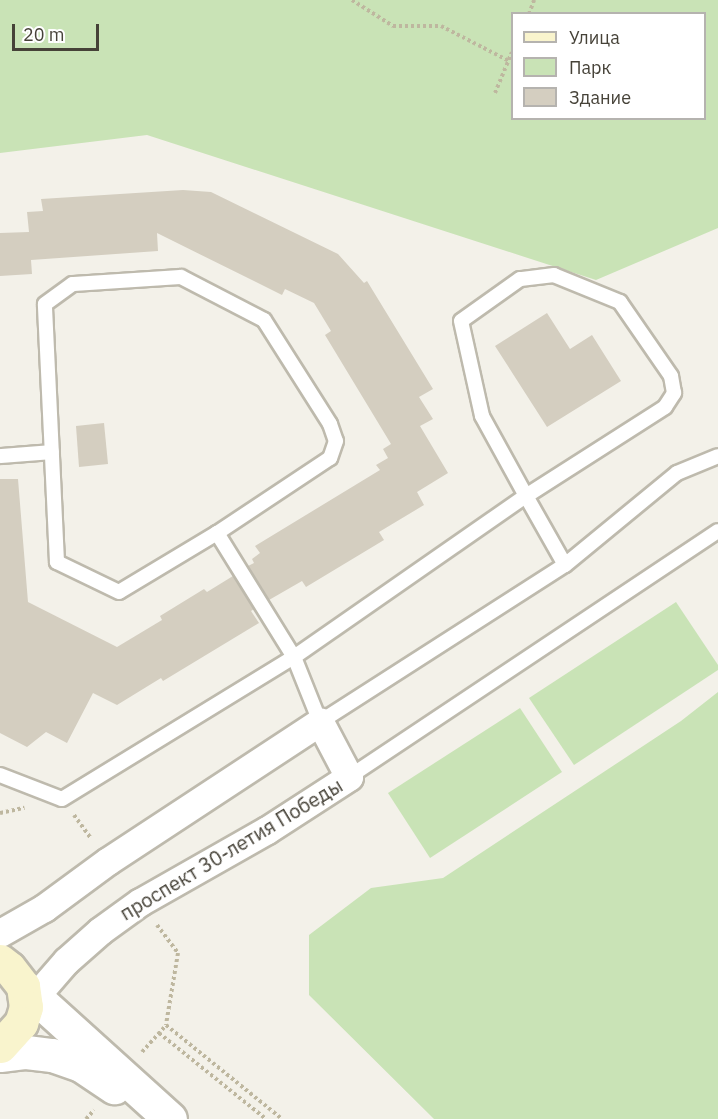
<!DOCTYPE html>
<meta charset="utf-8">
<style>
body{margin:0}
#map{position:relative;width:718px;height:1119px;overflow:hidden;background:#f3f1e9;font-family:"IBM Plex Sans",sans-serif}
div>[style]{position:absolute}
[style*='--x']{left:calc(var(--x)*1px);top:calc(var(--y)*1px);width:calc(var(--w)*1px);rotate:calc(var(--a)*1deg)}
.green>*{inset:0;background:#c9e3b6}
.building>*{inset:0;background:#d4cec0}
.path>*{height:4px;margin-top:-2px;transform-origin:0;background:repeating-linear-gradient(90deg,#beb79f 0 3px,transparent 0 6px)}
.roads{filter:drop-shadow(2px 0 #bebaad) drop-shadow(-2px 0 #bebaad) drop-shadow(0 2px #bebaad) drop-shadow(0 -2px #bebaad)}
.service>*{height:14px;margin:-7px;padding:0 7px;transform-origin:7px;border-radius:7px;background:#fff}
.minor>*{height:27px;margin:-13.5px;padding:0 13.5px;transform-origin:13.5px;border-radius:13.5px;background:#fff}
.tertiary>*{height:33px;margin:-16.5px;padding:0 16.5px;transform-origin:16.5px;border-radius:16.5px;background:#fff}
.secondary>*{height:33px;margin:-16.5px;padding:0 16.5px;transform-origin:16.5px;border-radius:16.5px;background:#f9f4cd}
span{translate:-50% -50%;white-space:nowrap;text-align:center;line-height:1.15;-webkit-text-stroke:4.5px #fff;paint-order:stroke}
.street-label{font-size:20px;color:#464238}
.legend{position:absolute;left:511px;top:12px;width:195px;height:108px;box-sizing:border-box;background:#fff;border:2px solid #b5b3af;margin:0;padding:8px 10px;list-style:none;font-size:18px;color:#464238}
.legend li{display:flex;align-items:center;gap:12px;height:30px}
.legend b{width:30px;border:2px solid #b5b3af}
.scale{position:absolute;left:12px;top:24px;width:87px;height:27px;box-sizing:border-box;border:3px solid #464238;border-top:0;padding-left:8px;font-size:18px;line-height:21px;white-space:nowrap;color:#464238;-webkit-text-stroke:4px #fff;paint-order:stroke}
</style>
<div id="map">
<div class="green">
<div style="clip-path:polygon(evenodd,0 0,718px 0,718px 228px,596px 280px,147px 135px,0 153px,0 0,512px 14px,704px 14px,704px 118px,512px 118px,512px 14px)"></div>
<div style="clip-path:polygon(676px 602px,718px 665px,718px 670px,574px 765px,529px 698px)"></div>
<div style="clip-path:polygon(718px 692px,718px 1119px,434px 1119px,309px 995px,309px 935px,371px 888px,443px 878px,681px 721px)"></div>
<div style="clip-path:polygon(520px 708px,562px 772px,430px 858px,388px 793px)"></div>
</div>
<div class="building">
<div style="clip-path:polygon(183px 190px,211px 192px,338px 254px,364px 283px,367px 281px,433px 389px,419px 397px,433px 419px,420px 426px,448px 473px,417px 492px,424px 505px,379px 532px,384px 540px,306px 587px,302px 581px,269px 600px,248px 566px,254px 563px,252px 559px,260px 553px,255px 546px,380px 470px,376px 465px,388px 458px,383px 449px,391px 444px,325px 335px,331px 331px,314px 303px,285px 289px,282px 295px,157px 233px,158px 251px,31px 260px,32px 274px,0 276px,0 233px,29px 232px,27px 212px,43px 211px,41px 199px)"></div>
<div style="clip-path:polygon(547px 313px,570px 349px,592px 335px,621px 381px,547px 427px,495px 346px)"></div>
<div style="clip-path:polygon(104px 423px,108px 464px,79px 467px,76px 426px)"></div>
<div style="clip-path:polygon(0 479px,18px 479px,28px 602px,117px 647px,162px 620px,160px 616px,204px 589px,207px 592px,233px 576px,254px 609px,251px 611px,259px 623px,163px 681px,161px 678px,117px 705px,93px 693px,67px 743px,46px 732px,27px 747px,0 733px)"></div>
</div>
<div class="path">
<div style="--x:352;--y:0;--w:49;--a:32.4"></div>
<div style="--x:393;--y:26;--w:48;--a:0"></div>
<div style="--x:441;--y:26;--w:76;--a:27.2"></div>
<div style="--x:529;--y:14;--w:15;--a:-70"></div>
<div style="--x:495;--y:93;--w:44;--a:-67.5"></div>
<div style="--x:0;--y:813;--w:25;--a:-12"></div>
<div style="--x:74;--y:815;--w:29;--a:54"></div>
<div style="--x:157;--y:925;--w:35;--a:53"></div>
<div style="--x:178;--y:953;--w:73;--a:99.5"></div>
<div style="--x:166;--y:1025;--w:149;--a:39"></div>
<div style="--x:159;--y:1033;--w:137;--a:38.8"></div>
<div style="--x:142;--y:1052;--w:36;--a:-48"></div>
<div style="--x:86;--y:1119;--w:12;--a:-48"></div>
</div>
<div class="roads">
<div class="service">
<div style="--x:181;--y:277;--w:93;--a:27.4"></div>
<div style="--x:264;--y:320;--w:123;--a:57.6"></div>
<div style="--x:330;--y:424;--w:18;--a:71"></div>
<div style="--x:336;--y:441;--w:18;--a:109"></div>
<div style="--x:330;--y:458;--w:136;--a:146.4"></div>
<div style="--x:217;--y:533;--w:114;--a:149"></div>
<div style="--x:119;--y:592;--w:69;--a:-154.2"></div>
<div style="--x:57;--y:562;--w:258;--a:-92.7"></div>
<div style="--x:45;--y:304;--w:34;--a:-36"></div>
<div style="--x:73;--y:284;--w:108;--a:-3.7"></div>
<div style="--x:0;--y:456;--w:52;--a:-4.4"></div>
<div style="--x:217;--y:533;--w:146;--a:58.2"></div>
<div style="--x:294;--y:657;--w:70;--a:68.2"></div>
<div style="--x:320;--y:722;--w:291;--a:-32.7"></div>
<div style="--x:565;--y:565;--w:145;--a:-39.4"></div>
<div style="--x:677;--y:473;--w:44;--a:-22.5"></div>
<div style="--x:0;--y:775;--w:66;--a:21.2"></div>
<div style="--x:62;--y:799;--w:272;--a:-31.5"></div>
<div style="--x:294;--y:657;--w:282;--a:-34.8"></div>
<div style="--x:526;--y:496;--w:165;--a:-32.6"></div>
<div style="--x:665;--y:407;--w:17;--a:-57"></div>
<div style="--x:674;--y:393;--w:17;--a:-100"></div>
<div style="--x:671;--y:376;--w:90;--a:-124.6"></div>
<div style="--x:620;--y:302;--w:71;--a:-157.8"></div>
<div style="--x:554;--y:275;--w:34;--a:173"></div>
<div style="--x:520;--y:279;--w:72;--a:144.6"></div>
<div style="--x:461;--y:321;--w:97;--a:77.5"></div>
<div style="--x:482;--y:416;--w:91;--a:61.2"></div>
<div style="--x:526;--y:496;--w:79;--a:60.5"></div>
<div style="--x:349;--y:777;--w:443;--a:-33.7"></div>
</div>
<div class="minor">
<div style="--x:0;--y:933;--w:51;--a:-29.6"></div>
<div style="--x:44;--y:908;--w:79;--a:-36.3"></div>
<div style="--x:108;--y:861;--w:254;--a:-33.3"></div>
<div style="--x:320;--y:722;--w:62;--a:62.2"></div>
<div style="--x:349;--y:777;--w:98;--a:147.1"></div>
<div style="--x:267;--y:830;--w:146;--a:150.4"></div>
<div style="--x:140;--y:902;--w:49;--a:144.1"></div>
<div style="--x:100;--y:931;--w:45;--a:138.6"></div>
<div style="--x:66;--y:961;--w:61;--a:131"></div>
</div>
<div class="tertiary">
<div style="--x:23;--y:986;--w:198;--a:42.1"></div>
<div style="--x:0;--y:1055;--w:26;--a:-7"></div>
<div style="--x:26;--y:1052;--w:26;--a:7"></div>
<div style="--x:52;--y:1055;--w:31;--a:19"></div>
<div style="--x:81;--y:1065;--w:40;--a:34"></div>
</div>
<div class="secondary">
<div style="--x:0;--y:961;--w:11;--a:38"></div>
<div style="--x:9;--y:968;--w:23;--a:52"></div>
<div style="--x:23;--y:986;--w:21;--a:82"></div>
<div style="--x:26;--y:1007;--w:17;--a:107"></div>
<div style="--x:21;--y:1023;--w:31;--a:132"></div>
</div>
</div>
<div class="street-label">
<span style="left:231px;top:849px;rotate:-31deg">проспект 30-летия Победы</span>
</div>
<ul class="legend">
<li><b style="height:8px;background:#f9f4cd"></b>Улица</li>
<li><b style="height:16px;background:#c9e3b6"></b>Парк</li>
<li><b style="height:16px;background:#d4cec0"></b>Здание</li>
</ul>
<div class="scale">20 m</div>
</div>
